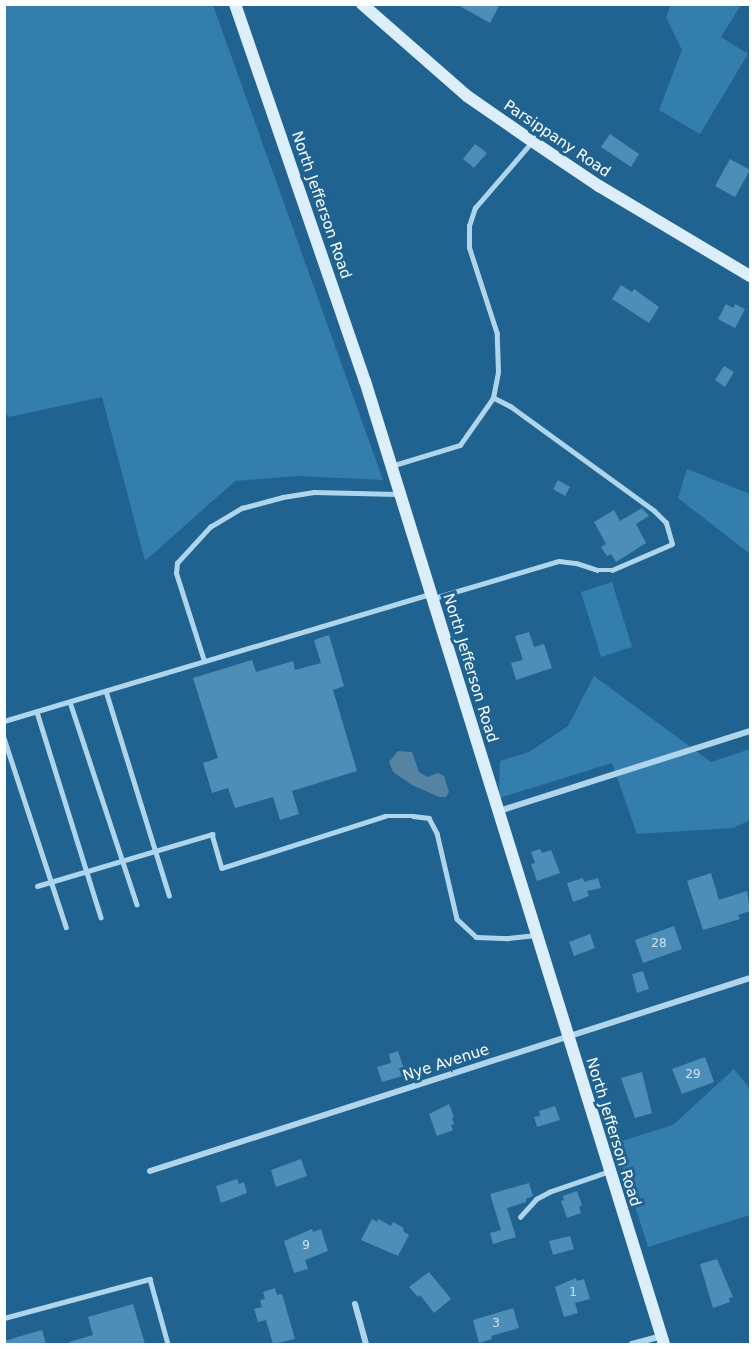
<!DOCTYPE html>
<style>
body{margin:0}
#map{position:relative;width:755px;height:1349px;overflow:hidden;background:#206390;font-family:"DejaVu Sans",sans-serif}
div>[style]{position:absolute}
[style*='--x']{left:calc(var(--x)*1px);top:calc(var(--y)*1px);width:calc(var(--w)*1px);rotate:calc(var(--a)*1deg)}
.green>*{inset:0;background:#337ead}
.water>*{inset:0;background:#5683a1}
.building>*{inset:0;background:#4c8eb8}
.lane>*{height:4.5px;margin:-2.25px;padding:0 2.25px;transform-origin:2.25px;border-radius:2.25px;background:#afd5ed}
.street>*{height:6px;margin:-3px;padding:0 3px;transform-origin:3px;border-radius:3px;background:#afd5ed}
.secondary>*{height:12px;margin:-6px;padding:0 6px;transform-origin:6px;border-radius:6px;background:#dceefa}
span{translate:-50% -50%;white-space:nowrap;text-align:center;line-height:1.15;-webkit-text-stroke:6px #206390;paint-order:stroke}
.number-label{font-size:12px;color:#d2e3ed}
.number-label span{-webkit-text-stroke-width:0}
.street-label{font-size:15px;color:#fff}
.frame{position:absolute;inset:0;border:6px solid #fff;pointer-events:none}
</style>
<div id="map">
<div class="green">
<div style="clip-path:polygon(4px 5px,213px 5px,383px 480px,298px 476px,235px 481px,145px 561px,102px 397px,9px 417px,5px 412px)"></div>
<div style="clip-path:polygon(671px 5px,741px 5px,721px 37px,748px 54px,700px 134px,659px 110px,682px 50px,666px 17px)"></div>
<div style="clip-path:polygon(687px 469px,750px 494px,750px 554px,678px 498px)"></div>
<div style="clip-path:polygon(612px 582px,632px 647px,601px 657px,581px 592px)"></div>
<div style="clip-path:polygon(594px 676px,711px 762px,750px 749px,750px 820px,733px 828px,637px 834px,612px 763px,499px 798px,500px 761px,529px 752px,568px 726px)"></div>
<div style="clip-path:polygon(734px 1069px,750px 1089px,750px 1215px,648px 1247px,615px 1143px,673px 1125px)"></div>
</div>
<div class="water">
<div style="clip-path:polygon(398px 751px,412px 752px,419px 772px,427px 777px,438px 773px,444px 776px,449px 792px,446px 797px,439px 797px,412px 785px,393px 772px,389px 762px)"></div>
</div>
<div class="building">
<div style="clip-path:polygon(456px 4px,500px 4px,490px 23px)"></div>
<div style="clip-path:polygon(610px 134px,639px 154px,631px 167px,601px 147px)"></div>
<div style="clip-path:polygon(475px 144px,487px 153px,474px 168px,463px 159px)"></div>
<div style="clip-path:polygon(730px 159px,750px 170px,735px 197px,715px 186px)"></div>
<div style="clip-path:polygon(621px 285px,632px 292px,634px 289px,659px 307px,649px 323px,612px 299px)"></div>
<div style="clip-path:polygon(726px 304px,733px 308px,735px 304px,745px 309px,735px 328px,718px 319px)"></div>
<div style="clip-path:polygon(724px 366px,734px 372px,725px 387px,715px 380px)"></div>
<div style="clip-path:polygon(558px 480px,570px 487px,565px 496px,553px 489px)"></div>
<div style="clip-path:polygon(642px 508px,649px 516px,636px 524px,646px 543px,616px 562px,611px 554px,607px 556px,601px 547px,606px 544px,594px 522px,614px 510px,620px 521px)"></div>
<div style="clip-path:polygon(529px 632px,534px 647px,544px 644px,552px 668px,516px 680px,511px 663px,523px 660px,515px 636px)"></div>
<div style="clip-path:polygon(329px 635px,344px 686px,333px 690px,357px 771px,292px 791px,299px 814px,280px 820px,273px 797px,235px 808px,228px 788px,212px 793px,203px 763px,218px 758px,193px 678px,252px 660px,256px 672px,293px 661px,295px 670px,321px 663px,314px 640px)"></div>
<div style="clip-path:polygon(540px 849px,542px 853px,551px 850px,560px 873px,537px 881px,531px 864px,535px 863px,531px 852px)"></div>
<div style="clip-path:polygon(711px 873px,719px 900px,747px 891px,750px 911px,738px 915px,740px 919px,703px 930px,687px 881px)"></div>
<div style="clip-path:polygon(583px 878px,584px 882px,598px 878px,601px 888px,587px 891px,589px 896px,573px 902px,567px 883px)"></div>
<div style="clip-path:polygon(674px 926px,682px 949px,643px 963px,635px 940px)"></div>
<div style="clip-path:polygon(590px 934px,595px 948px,574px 956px,569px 942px)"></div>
<div style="clip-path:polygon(643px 971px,649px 989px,637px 993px,632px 974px)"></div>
<div style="clip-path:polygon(398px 1051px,406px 1075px,382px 1082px,377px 1067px,391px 1063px,389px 1054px)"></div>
<div style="clip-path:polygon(705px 1057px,714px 1082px,682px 1094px,672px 1069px)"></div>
<div style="clip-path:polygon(642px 1072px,652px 1113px,635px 1118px,621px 1078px)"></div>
<div style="clip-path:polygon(449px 1104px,454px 1117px,452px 1118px,454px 1124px,451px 1125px,453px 1130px,437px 1136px,429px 1114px)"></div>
<div style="clip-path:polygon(555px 1106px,560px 1120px,537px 1127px,534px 1117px,540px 1116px,539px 1111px)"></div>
<div style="clip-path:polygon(301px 1159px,307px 1176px,276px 1187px,271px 1170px)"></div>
<div style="clip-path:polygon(237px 1179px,239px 1184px,244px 1182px,247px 1193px,221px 1203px,216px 1186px)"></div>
<div style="clip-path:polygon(529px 1183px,533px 1196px,526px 1199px,526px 1202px,507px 1208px,516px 1237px,493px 1244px,490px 1233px,501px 1230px,490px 1194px)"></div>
<div style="clip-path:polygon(577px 1191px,582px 1205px,579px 1207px,581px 1213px,567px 1218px,561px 1201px,564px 1200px,563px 1196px)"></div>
<div style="clip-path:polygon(372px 1219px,377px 1222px,378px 1219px,391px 1226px,393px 1222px,404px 1228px,403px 1231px,409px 1235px,398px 1256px,361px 1240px)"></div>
<div style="clip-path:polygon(312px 1229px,313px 1232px,321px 1229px,328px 1251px,305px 1260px,308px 1269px,294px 1273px,284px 1241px)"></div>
<div style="clip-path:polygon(570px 1236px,574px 1249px,553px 1255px,549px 1241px)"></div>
<div style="clip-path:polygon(717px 1259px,733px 1297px,729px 1298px,730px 1302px,713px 1308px,700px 1264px)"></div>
<div style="clip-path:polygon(429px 1272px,451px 1299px,434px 1313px,420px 1295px,418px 1297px,409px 1287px)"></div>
<div style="clip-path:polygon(576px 1278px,577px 1281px,584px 1279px,590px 1299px,575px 1303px,578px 1313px,564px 1317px,555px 1287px)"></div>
<div style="clip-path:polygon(275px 1288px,277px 1295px,282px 1294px,295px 1339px,273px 1344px,266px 1320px,258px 1322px,254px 1309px,262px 1307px,260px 1300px,265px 1299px,263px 1292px)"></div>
<div style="clip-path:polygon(133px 1304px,145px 1344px,70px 1344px,69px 1342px,93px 1335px,88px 1317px)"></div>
<div style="clip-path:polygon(513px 1308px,519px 1328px,491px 1336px,492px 1339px,479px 1343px,473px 1320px)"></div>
<div style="clip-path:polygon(42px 1330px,46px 1344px,4px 1344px,4px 1341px)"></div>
</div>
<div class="lane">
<div style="--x:391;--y:466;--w:72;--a:-16.9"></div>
<div style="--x:460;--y:445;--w:57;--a:-54.9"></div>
<div style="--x:493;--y:398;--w:26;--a:-79"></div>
<div style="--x:498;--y:372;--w:38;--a:-92"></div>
<div style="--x:497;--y:334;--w:90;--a:-108"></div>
<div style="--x:469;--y:248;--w:22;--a:-90"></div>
<div style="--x:469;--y:226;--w:19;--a:-72"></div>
<div style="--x:475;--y:208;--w:86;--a:-49.3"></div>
<div style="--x:434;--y:598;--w:130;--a:-16.5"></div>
<div style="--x:559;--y:561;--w:17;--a:7"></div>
<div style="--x:576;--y:563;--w:22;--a:18"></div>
<div style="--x:597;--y:570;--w:15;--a:0"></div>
<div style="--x:612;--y:570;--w:65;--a:-23.4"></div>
<div style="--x:672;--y:544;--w:22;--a:-106"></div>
<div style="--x:666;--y:523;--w:17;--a:-135"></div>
<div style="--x:654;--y:511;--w:177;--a:-144"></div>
<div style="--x:511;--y:407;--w:20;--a:-153"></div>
<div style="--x:204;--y:661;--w:92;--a:-107.7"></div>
<div style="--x:176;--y:573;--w:10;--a:-84"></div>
<div style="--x:177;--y:563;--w:49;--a:-47.5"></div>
<div style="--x:210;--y:527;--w:37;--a:-31"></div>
<div style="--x:242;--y:508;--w:42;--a:-15"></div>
<div style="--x:283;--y:497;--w:31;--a:-9"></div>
<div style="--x:314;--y:492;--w:83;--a:1.4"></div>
<div style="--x:106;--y:691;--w:214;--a:72.8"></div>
<div style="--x:70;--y:702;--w:213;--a:71.7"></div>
<div style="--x:37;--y:712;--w:215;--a:72.7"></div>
<div style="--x:4;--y:721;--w:444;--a:-16.6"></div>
<div style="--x:4;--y:738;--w:199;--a:71.8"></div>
<div style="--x:37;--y:886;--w:183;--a:-16.5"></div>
<div style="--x:212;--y:834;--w:35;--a:74"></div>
<div style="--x:222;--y:868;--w:171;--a:-17.7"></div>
<div style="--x:385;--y:816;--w:28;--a:0"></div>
<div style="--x:413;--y:816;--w:16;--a:7"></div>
<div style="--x:429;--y:818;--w:17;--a:62"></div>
<div style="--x:437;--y:833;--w:88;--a:76.9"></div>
<div style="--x:457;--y:919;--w:26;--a:43"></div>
<div style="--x:476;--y:937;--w:32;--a:2"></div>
<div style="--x:508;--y:938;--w:28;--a:-6"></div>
<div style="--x:520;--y:1217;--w:24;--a:-48"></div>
<div style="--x:536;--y:1199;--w:15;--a:-28"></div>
<div style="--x:549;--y:1192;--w:65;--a:-19"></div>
<div style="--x:4;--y:1318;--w:151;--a:-15"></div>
<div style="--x:150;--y:1279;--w:67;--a:74.5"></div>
</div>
<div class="street">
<div style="--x:499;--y:811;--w:263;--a:-17.7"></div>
<div style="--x:150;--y:1171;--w:630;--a:-17.83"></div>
<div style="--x:355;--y:1304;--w:41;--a:74.6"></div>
<div style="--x:632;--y:1344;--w:30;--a:-15"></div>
</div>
<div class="secondary">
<div style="--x:235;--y:4;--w:399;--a:71"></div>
<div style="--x:365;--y:381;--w:1008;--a:72.75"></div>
<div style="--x:362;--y:4;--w:140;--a:41.2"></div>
<div style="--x:467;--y:96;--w:79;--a:34.7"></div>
<div style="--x:532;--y:141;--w:81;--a:33.9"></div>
<div style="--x:599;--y:186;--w:176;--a:30.8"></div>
</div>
<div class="number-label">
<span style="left:659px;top:944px">28</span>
<span style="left:693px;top:1075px">29</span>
<span style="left:306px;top:1246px">9</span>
<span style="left:573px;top:1293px">1</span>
<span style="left:496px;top:1324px">3</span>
</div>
<div class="street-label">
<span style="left:557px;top:139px;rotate:34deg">Parsippany Road</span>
<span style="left:321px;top:205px;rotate:71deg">North Jefferson Road</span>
<span style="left:470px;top:668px;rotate:73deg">North Jefferson Road</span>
<span style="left:446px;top:1063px;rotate:-18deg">Nye Avenue</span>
<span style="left:613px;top:1132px;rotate:73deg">North Jefferson Road</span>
</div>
<div class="frame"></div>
</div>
